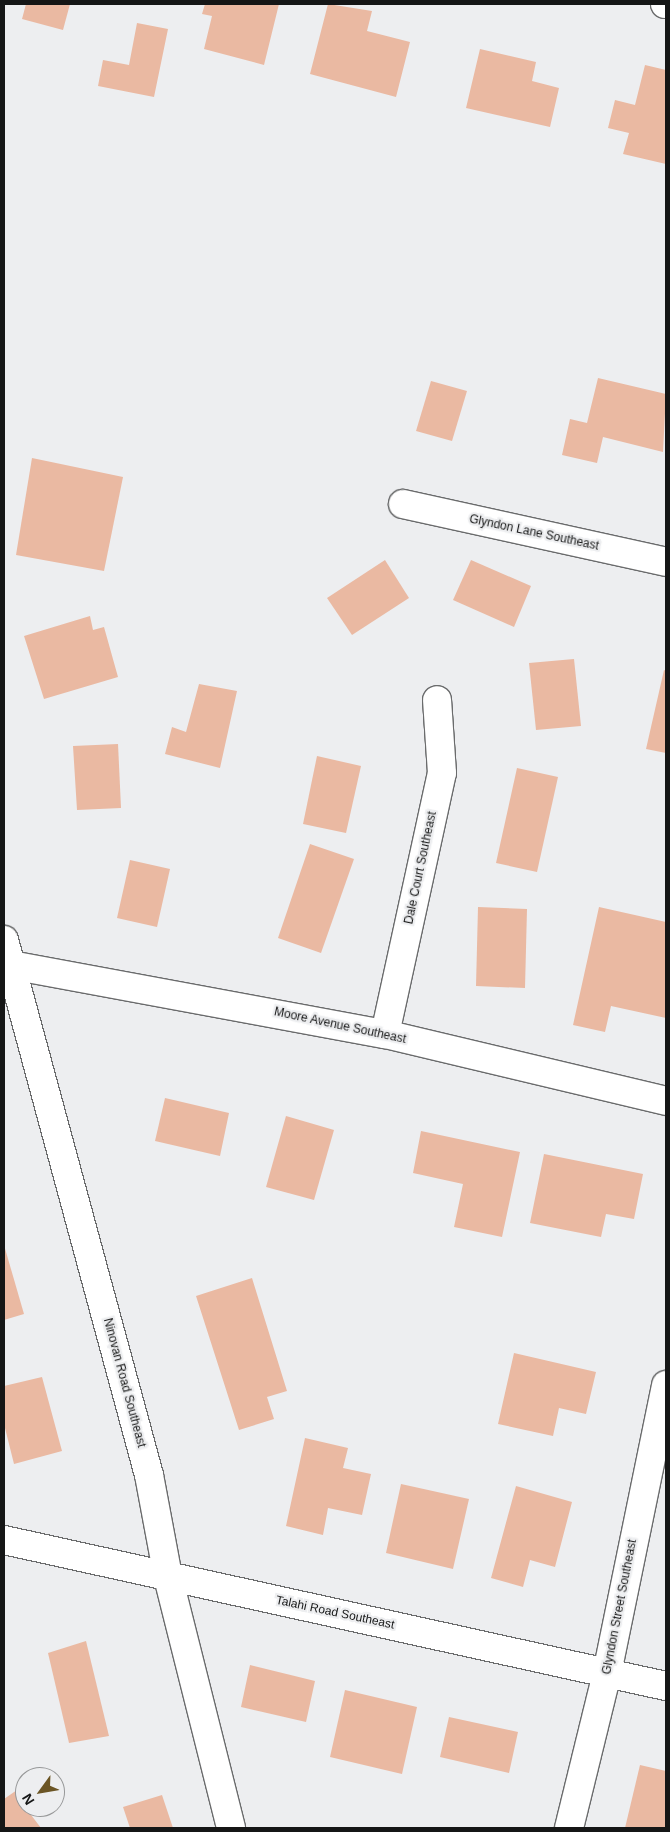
<!DOCTYPE html>
<style>
body{margin:0}
#map{position:relative;width:670px;height:1832px;overflow:hidden;background:#edeef0;font-family:Arial,sans-serif}
div>[style]{position:absolute}
[style*='--x']{left:calc(var(--x)*1px);top:calc(var(--y)*1px);width:calc(var(--w)*1px);rotate:calc(var(--a)*1deg)}
.building>*{inset:0;background:#eab9a2}
.roads{filter:drop-shadow(1px 0 #6a6b6c) drop-shadow(-1px 0 #6a6b6c) drop-shadow(0 1px #6a6b6c) drop-shadow(0 -1px #6a6b6c)}
.minor>*{height:28px;margin:-14px;padding:0 14px;transform-origin:14px;border-radius:14px;background:#fff}
span{translate:-50% -50%;white-space:nowrap;text-align:center;line-height:1.15;-webkit-text-stroke:4.5px #edeef0;paint-order:stroke}
.street-label{font-size:12px;color:#151616}
.frame{position:absolute;inset:0;border:5px solid #151616;pointer-events:none}
.north{position:absolute;left:15px;top:1767px;width:50px;height:50px;box-sizing:border-box;background:#edeef0;border:1px solid #979899;border-radius:50%;rotate:238deg;font-size:14px;font-weight:700;line-height:20px;text-align:center;color:#151616}
.north::after{content:'';display:block;margin:auto;width:18px;height:22px;background:#6b5525;clip-path:polygon(50% 0,100% 100%,50% 72%,0 100%)}
</style>
<div id="map">
<div class="building">
<div style="clip-path:polygon(26px 4px,70px 4px,63px 30px,22px 19px)"></div>
<div style="clip-path:polygon(205px 4px,279px 4px,264px 65px,204px 49px,212px 16px,202px 14px)"></div>
<div style="clip-path:polygon(328px 4px,372px 11px,367px 31px,410px 42px,396px 97px,310px 74px)"></div>
<div style="clip-path:polygon(137px 23px,168px 29px,154px 97px,98px 86px,103px 60px,129px 65px)"></div>
<div style="clip-path:polygon(480px 49px,536px 62px,532px 81px,559px 88px,550px 127px,466px 108px)"></div>
<div style="clip-path:polygon(645px 65px,666px 70px,666px 164px,623px 154px,629px 133px,608px 128px,615px 100px,635px 105px)"></div>
<div style="clip-path:polygon(598px 378px,666px 394px,663px 452px,603px 437px,597px 463px,562px 455px,570px 419px,587px 423px)"></div>
<div style="clip-path:polygon(431px 381px,467px 391px,452px 441px,416px 431px)"></div>
<div style="clip-path:polygon(32px 458px,123px 477px,104px 571px,16px 555px)"></div>
<div style="clip-path:polygon(385px 560px,409px 598px,352px 635px,327px 598px)"></div>
<div style="clip-path:polygon(471px 560px,531px 586px,514px 627px,453px 600px)"></div>
<div style="clip-path:polygon(90px 616px,93px 630px,104px 627px,118px 677px,44px 699px,24px 636px)"></div>
<div style="clip-path:polygon(574px 659px,581px 726px,536px 730px,529px 663px)"></div>
<div style="clip-path:polygon(664px 670px,666px 671px,666px 753px,646px 749px)"></div>
<div style="clip-path:polygon(199px 684px,237px 691px,220px 768px,165px 754px,172px 727px,186px 732px)"></div>
<div style="clip-path:polygon(118px 744px,121px 808px,77px 810px,73px 746px)"></div>
<div style="clip-path:polygon(317px 756px,361px 766px,346px 833px,303px 824px)"></div>
<div style="clip-path:polygon(517px 768px,558px 777px,537px 872px,496px 863px)"></div>
<div style="clip-path:polygon(310px 844px,354px 859px,321px 953px,278px 938px)"></div>
<div style="clip-path:polygon(130px 860px,170px 869px,157px 927px,117px 918px)"></div>
<div style="clip-path:polygon(478px 907px,527px 909px,525px 988px,476px 986px)"></div>
<div style="clip-path:polygon(599px 907px,666px 922px,666px 1018px,611px 1006px,605px 1032px,573px 1025px)"></div>
<div style="clip-path:polygon(165px 1098px,229px 1113px,220px 1156px,155px 1141px)"></div>
<div style="clip-path:polygon(286px 1116px,334px 1130px,314px 1200px,266px 1187px)"></div>
<div style="clip-path:polygon(421px 1131px,520px 1152px,502px 1237px,454px 1227px,463px 1184px,413px 1173px)"></div>
<div style="clip-path:polygon(544px 1154px,643px 1174px,634px 1219px,606px 1214px,601px 1237px,530px 1223px)"></div>
<div style="clip-path:polygon(4px 1245px,24px 1314px,4px 1320px)"></div>
<div style="clip-path:polygon(252px 1278px,287px 1391px,267px 1397px,274px 1419px,239px 1430px,196px 1296px)"></div>
<div style="clip-path:polygon(514px 1353px,596px 1372px,586px 1414px,559px 1408px,553px 1436px,498px 1424px)"></div>
<div style="clip-path:polygon(42px 1377px,62px 1451px,14px 1464px,4px 1424px,4px 1386px)"></div>
<div style="clip-path:polygon(305px 1438px,348px 1448px,343px 1468px,371px 1474px,362px 1515px,328px 1508px,323px 1535px,286px 1526px)"></div>
<div style="clip-path:polygon(401px 1484px,469px 1499px,453px 1569px,386px 1553px)"></div>
<div style="clip-path:polygon(516px 1486px,572px 1502px,555px 1567px,530px 1560px,523px 1587px,491px 1578px)"></div>
<div style="clip-path:polygon(86px 1641px,109px 1736px,69px 1743px,48px 1653px)"></div>
<div style="clip-path:polygon(250px 1665px,315px 1681px,306px 1722px,241px 1707px)"></div>
<div style="clip-path:polygon(345px 1690px,417px 1707px,402px 1774px,330px 1757px)"></div>
<div style="clip-path:polygon(449px 1717px,518px 1732px,509px 1773px,440px 1757px)"></div>
<div style="clip-path:polygon(640px 1765px,666px 1771px,666px 1828px,625px 1828px)"></div>
<div style="clip-path:polygon(17px 1790px,25px 1807px,41px 1828px,4px 1828px,4px 1799px)"></div>
<div style="clip-path:polygon(162px 1795px,173px 1828px,130px 1828px,123px 1807px)"></div>
</div>
<div class="roads">
<div class="minor">
<div style="--x:665;--y:4;--w:1;--a:0"></div>
<div style="--x:403;--y:504;--w:269;--a:12.4"></div>
<div style="--x:4;--y:940;--w:554;--a:74.84"></div>
<div style="--x:149;--y:1475;--w:104;--a:79.4"></div>
<div style="--x:168;--y:1577;--w:259;--a:75.9"></div>
<div style="--x:11;--y:965;--w:380;--a:10.5"></div>
<div style="--x:385;--y:1034;--w:289;--a:13.4"></div>
<div style="--x:385;--y:1034;--w:267;--a:-77.7"></div>
<div style="--x:442;--y:773;--w:73;--a:-93.9"></div>
<div style="--x:4;--y:1540;--w:678;--a:12.44"></div>
<div style="--x:569;--y:1828;--w:160;--a:-76.2"></div>
<div style="--x:607;--y:1673;--w:294;--a:-78.4"></div>
</div>
</div>
<div class="street-label">
<span style="left:534px;top:533px;rotate:12deg">Glyndon Lane Southeast</span>
<span style="left:421px;top:868px;rotate:-78deg">Dale Court Southeast</span>
<span style="left:340px;top:1026px;rotate:12deg">Moore Avenue Southeast</span>
<span style="left:124px;top:1383px;rotate:75deg">Ninovan Road Southeast</span>
<span style="left:620px;top:1607px;rotate:-79deg">Glyndon Street Southeast</span>
<span style="left:335px;top:1613px;rotate:12deg">Talahi Road Southeast</span>
</div>
<div class="frame"></div>
<div class="north">N</div>
</div>
